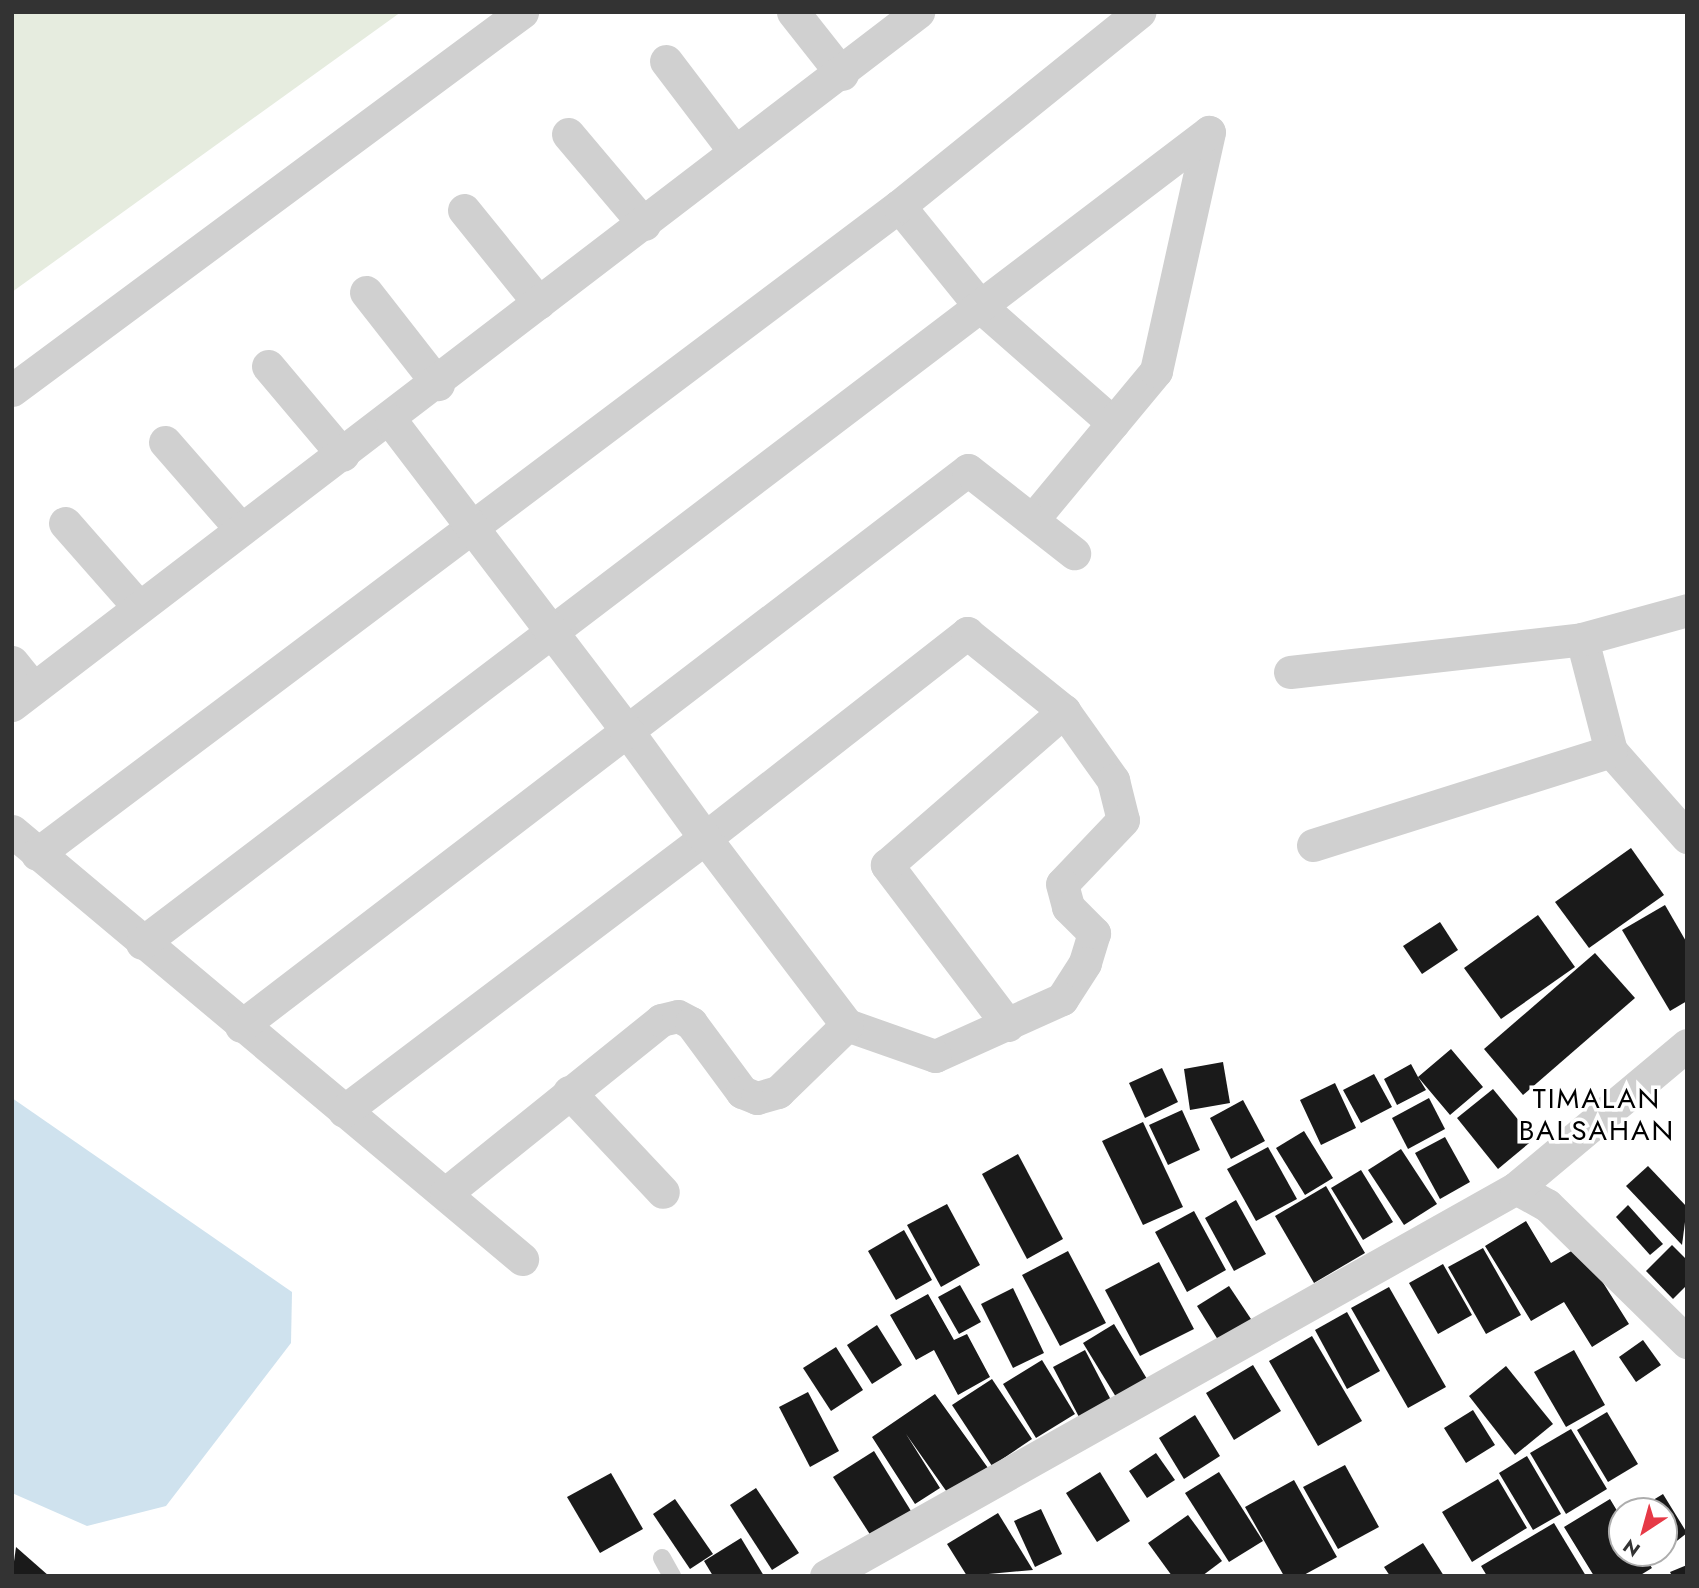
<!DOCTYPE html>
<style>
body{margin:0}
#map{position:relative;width:1699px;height:1588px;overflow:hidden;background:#fff;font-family:Jost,sans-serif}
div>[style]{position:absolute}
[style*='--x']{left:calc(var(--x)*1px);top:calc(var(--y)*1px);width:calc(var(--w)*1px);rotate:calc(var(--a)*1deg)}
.green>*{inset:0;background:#e6ecdf}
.water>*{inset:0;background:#cfe2ee}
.building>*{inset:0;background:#1a1a1a}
.lane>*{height:18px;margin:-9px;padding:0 9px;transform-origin:9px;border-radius:9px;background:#d0d0d0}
.street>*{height:33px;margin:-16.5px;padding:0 16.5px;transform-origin:16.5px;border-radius:16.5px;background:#d0d0d0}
span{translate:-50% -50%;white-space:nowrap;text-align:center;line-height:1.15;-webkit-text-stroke:7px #fff;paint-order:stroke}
.quarter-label{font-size:28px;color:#000;letter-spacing:2px}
.frame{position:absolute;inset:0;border:14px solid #333;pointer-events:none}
.north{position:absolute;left:1608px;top:1497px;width:70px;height:70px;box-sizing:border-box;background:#fff;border:2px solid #adadad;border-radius:50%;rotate:216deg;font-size:19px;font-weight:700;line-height:28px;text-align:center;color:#333}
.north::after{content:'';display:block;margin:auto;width:24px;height:32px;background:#e63946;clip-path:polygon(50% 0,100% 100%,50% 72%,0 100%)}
</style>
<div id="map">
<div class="green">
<div style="clip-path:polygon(12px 12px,401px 12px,12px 292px)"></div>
</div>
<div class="water">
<div style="clip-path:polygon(12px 1098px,292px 1292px,291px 1343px,166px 1506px,87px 1526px,12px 1493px)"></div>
</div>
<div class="building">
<div style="clip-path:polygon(1631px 848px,1664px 895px,1589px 948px,1555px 902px)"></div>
<div style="clip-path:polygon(1665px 905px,1687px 943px,1687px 1001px,1670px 1011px,1622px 930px)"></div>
<div style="clip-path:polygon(1538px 915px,1575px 967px,1501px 1019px,1464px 968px)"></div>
<div style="clip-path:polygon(1440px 922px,1458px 950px,1422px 974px,1403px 946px)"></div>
<div style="clip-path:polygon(1595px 953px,1635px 998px,1523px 1095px,1484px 1049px)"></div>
<div style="clip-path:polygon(1451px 1049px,1483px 1087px,1450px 1115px,1418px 1077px,1426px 1090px,1397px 1105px,1384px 1079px,1411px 1064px,1418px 1077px)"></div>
<div style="clip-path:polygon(1223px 1062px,1230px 1103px,1190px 1110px,1184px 1069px)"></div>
<div style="clip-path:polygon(1162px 1068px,1178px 1102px,1145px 1118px,1129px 1083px)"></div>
<div style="clip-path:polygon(1374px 1074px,1392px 1107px,1361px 1123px,1343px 1090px)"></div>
<div style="clip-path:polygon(1335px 1083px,1356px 1128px,1321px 1145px,1300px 1100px)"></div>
<div style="clip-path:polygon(1493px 1089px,1534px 1139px,1498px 1169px,1457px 1118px)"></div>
<div style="clip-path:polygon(1429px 1098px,1445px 1129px,1408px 1149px,1392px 1118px)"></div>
<div style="clip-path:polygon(1243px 1100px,1265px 1141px,1231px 1159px,1210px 1118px)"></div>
<div style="clip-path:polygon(1182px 1110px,1200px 1150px,1168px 1165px,1149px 1125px)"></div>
<div style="clip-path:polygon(1143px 1122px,1183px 1207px,1143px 1225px,1102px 1141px)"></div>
<div style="clip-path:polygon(1304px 1131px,1333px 1178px,1305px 1195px,1276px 1148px)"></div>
<div style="clip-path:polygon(1445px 1137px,1470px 1182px,1440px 1199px,1415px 1153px)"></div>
<div style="clip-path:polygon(1268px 1147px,1297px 1199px,1256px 1221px,1227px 1169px)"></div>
<div style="clip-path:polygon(1401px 1149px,1437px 1204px,1404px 1225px,1368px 1170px)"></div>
<div style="clip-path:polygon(1018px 1154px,1063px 1239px,1027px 1259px,982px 1174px)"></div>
<div style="clip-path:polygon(1648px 1166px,1687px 1207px,1682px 1245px,1626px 1186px)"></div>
<div style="clip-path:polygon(1361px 1170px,1393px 1222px,1363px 1240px,1331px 1188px)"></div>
<div style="clip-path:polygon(1326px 1186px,1365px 1253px,1314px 1283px,1275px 1216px)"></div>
<div style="clip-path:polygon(1236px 1200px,1266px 1254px,1234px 1271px,1205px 1218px)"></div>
<div style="clip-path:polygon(947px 1204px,980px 1265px,941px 1287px,907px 1225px)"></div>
<div style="clip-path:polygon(1628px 1205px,1663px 1244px,1650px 1255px,1616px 1217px)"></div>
<div style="clip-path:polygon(1194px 1211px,1226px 1270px,1187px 1292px,1155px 1232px)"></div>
<div style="clip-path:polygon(1526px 1221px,1551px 1263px,1580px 1246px,1629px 1324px,1592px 1347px,1564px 1302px,1531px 1321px,1485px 1246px)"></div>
<div style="clip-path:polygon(904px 1230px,932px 1280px,896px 1300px,868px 1251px)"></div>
<div style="clip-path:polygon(1672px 1245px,1687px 1260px,1687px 1285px,1673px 1299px,1646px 1271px)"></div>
<div style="clip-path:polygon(1483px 1248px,1521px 1315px,1486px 1334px,1448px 1267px)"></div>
<div style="clip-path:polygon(1068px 1251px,1106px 1323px,1060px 1346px,1022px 1275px)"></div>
<div style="clip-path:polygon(1159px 1262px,1194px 1329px,1140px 1356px,1105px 1290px)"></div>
<div style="clip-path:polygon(1443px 1264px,1472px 1315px,1438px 1334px,1409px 1283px)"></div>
<div style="clip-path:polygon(960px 1285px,981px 1322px,959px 1334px,938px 1297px)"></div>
<div style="clip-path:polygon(1229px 1286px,1253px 1322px,1220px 1343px,1197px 1306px)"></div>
<div style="clip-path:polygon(1389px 1287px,1446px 1387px,1408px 1408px,1351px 1308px)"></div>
<div style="clip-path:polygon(1013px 1288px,1044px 1353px,1013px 1368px,981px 1304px)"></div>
<div style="clip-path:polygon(928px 1294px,954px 1340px,967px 1334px,990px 1377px,958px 1395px,934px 1350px,916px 1360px,890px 1315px)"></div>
<div style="clip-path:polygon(1347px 1312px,1380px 1371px,1347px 1389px,1315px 1330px)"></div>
<div style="clip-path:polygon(1114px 1324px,1147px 1379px,1116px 1397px,1083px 1343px)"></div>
<div style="clip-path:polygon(877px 1325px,902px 1365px,872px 1384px,847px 1345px)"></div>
<div style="clip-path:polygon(1312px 1336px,1362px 1421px,1318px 1446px,1269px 1361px)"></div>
<div style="clip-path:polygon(1643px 1340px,1661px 1365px,1636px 1382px,1619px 1357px)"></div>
<div style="clip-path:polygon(836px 1347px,863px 1390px,831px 1411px,803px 1368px)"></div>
<div style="clip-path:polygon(1085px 1350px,1111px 1400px,1079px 1417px,1053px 1367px)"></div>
<div style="clip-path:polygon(1574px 1350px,1605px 1405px,1566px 1427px,1534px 1372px)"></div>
<div style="clip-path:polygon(1042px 1360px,1075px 1414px,1036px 1438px,1003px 1384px)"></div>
<div style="clip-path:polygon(1253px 1365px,1281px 1411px,1234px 1440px,1206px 1393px)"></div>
<div style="clip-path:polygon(1506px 1366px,1553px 1424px,1515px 1455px,1469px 1396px)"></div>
<div style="clip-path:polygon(992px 1379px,1032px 1439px,992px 1466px,952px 1405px)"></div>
<div style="clip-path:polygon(808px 1392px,839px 1451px,810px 1467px,779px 1407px)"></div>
<div style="clip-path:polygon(935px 1394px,988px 1468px,949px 1495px,906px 1434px,940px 1488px,915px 1504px,872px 1437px)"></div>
<div style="clip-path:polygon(1473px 1410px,1495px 1445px,1466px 1463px,1444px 1428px)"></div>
<div style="clip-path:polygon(1607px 1412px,1638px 1464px,1608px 1482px,1577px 1430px)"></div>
<div style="clip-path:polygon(1195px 1415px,1220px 1456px,1184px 1479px,1159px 1438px)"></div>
<div style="clip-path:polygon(1571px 1429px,1607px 1489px,1566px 1514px,1530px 1453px)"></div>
<div style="clip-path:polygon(874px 1451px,911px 1511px,871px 1536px,833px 1477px)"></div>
<div style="clip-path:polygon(1156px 1453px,1175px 1480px,1147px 1498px,1129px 1471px)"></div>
<div style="clip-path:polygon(1527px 1456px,1561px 1514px,1533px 1530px,1499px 1473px)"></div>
<div style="clip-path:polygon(1345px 1465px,1379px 1527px,1338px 1549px,1303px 1487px)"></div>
<div style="clip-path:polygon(1100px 1472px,1130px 1521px,1097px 1542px,1066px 1493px)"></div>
<div style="clip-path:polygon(1219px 1472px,1263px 1541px,1229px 1562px,1185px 1493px)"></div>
<div style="clip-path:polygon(611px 1473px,643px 1529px,600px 1553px,567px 1497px)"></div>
<div style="clip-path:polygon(1498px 1479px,1527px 1528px,1472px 1562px,1442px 1512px)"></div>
<div style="clip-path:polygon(1294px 1480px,1337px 1557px,1302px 1576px,1284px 1576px,1245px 1507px)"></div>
<div style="clip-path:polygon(756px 1488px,799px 1553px,772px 1570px,730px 1505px)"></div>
<div style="clip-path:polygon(1663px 1494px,1687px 1533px,1664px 1551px,1664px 1511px,1635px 1511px)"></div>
<div style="clip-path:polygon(675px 1499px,713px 1554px,690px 1569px,653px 1514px)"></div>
<div style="clip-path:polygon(1610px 1499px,1622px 1519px,1622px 1553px,1642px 1553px,1652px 1568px,1639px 1576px,1594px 1576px,1564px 1527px)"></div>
<div style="clip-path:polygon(1041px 1509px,1062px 1554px,1035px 1567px,1014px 1521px)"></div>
<div style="clip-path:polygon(998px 1513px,1033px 1570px,967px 1576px,947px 1544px)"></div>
<div style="clip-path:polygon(1188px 1515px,1222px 1561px,1202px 1576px,1172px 1576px,1148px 1543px)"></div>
<div style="clip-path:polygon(1554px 1523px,1586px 1576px,1487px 1576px,1481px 1566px)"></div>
<div style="clip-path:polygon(741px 1538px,764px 1576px,713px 1576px,704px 1561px)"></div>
<div style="clip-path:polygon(1423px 1543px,1444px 1576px,1390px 1576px,1384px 1567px)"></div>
<div style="clip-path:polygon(16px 1547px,49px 1576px,12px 1576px)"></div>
<div style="clip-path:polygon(1687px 1565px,1687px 1576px,1672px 1576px,1670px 1572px)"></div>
</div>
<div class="lane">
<div style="--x:662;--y:1558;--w:21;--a:61"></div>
</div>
<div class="street">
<div style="--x:793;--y:12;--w:79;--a:51.7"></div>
<div style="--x:666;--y:61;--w:114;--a:52.8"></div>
<div style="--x:568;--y:134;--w:118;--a:49.8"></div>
<div style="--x:899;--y:206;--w:129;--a:51"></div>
<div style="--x:980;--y:306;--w:177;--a:41.3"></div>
<div style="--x:464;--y:210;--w:119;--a:51.1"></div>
<div style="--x:366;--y:292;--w:117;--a:52"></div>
<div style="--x:268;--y:366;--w:116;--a:49.9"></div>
<div style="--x:12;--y:390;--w:635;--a:-36.54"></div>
<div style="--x:165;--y:442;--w:114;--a:48.9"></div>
<div style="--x:1034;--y:518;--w:191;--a:-50.3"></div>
<div style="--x:1156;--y:371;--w:245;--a:-77.5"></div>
<div style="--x:65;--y:523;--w:111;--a:48.7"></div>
<div style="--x:1582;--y:639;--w:116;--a:75.5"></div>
<div style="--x:1611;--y:751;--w:115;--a:48.5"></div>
<div style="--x:12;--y:662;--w:33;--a:51"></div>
<div style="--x:1290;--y:672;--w:294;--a:-6.4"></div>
<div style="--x:1582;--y:639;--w:109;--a:-15.4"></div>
<div style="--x:12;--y:705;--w:1141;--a:-37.41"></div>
<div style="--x:12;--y:831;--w:666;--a:40"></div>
<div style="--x:1313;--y:845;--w:312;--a:-17.5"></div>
<div style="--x:37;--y:854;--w:1078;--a:-36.93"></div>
<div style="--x:899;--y:206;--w:309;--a:-38.9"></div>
<div style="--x:142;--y:943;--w:1340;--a:-37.24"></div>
<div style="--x:1008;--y:1025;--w:201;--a:-127.1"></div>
<div style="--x:887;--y:865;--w:235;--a:-41"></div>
<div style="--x:241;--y:1026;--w:915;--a:-37.41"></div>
<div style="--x:968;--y:470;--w:135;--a:38.1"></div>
<div style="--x:569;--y:1092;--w:137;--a:46.8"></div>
<div style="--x:344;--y:1111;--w:453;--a:-37.1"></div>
<div style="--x:705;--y:838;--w:333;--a:-38"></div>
<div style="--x:967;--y:633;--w:124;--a:38.8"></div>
<div style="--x:1064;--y:711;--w:85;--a:54.6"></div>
<div style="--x:1113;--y:780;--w:41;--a:76"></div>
<div style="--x:1123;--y:820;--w:88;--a:133.6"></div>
<div style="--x:1062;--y:884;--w:24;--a:75"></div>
<div style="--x:1068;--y:907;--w:37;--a:45"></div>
<div style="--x:1094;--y:933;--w:31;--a:107"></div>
<div style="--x:1085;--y:963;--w:43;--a:122.6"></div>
<div style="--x:1062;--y:999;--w:139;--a:155.8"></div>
<div style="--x:935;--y:1056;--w:93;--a:-160.6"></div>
<div style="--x:847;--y:1025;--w:235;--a:-127.2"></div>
<div style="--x:705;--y:838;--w:131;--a:-126"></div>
<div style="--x:628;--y:732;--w:391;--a:-127.3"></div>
<div style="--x:1516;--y:1188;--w:35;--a:29"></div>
<div style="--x:1547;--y:1205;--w:196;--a:44.4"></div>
<div style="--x:446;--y:1193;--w:276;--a:-38.8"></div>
<div style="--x:661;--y:1020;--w:17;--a:-13"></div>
<div style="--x:678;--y:1016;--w:15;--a:28"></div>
<div style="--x:691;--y:1023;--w:86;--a:53.5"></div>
<div style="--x:742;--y:1092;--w:16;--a:22"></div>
<div style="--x:757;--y:1098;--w:22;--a:-16"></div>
<div style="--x:778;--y:1092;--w:96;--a:-44.2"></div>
<div style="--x:826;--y:1576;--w:792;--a:-29.35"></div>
<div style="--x:1516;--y:1188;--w:223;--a:-39.9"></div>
</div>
<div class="quarter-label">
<span style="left:1597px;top:1115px">TIMALAN<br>BALSAHAN</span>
</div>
<div class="frame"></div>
<div class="north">N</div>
</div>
